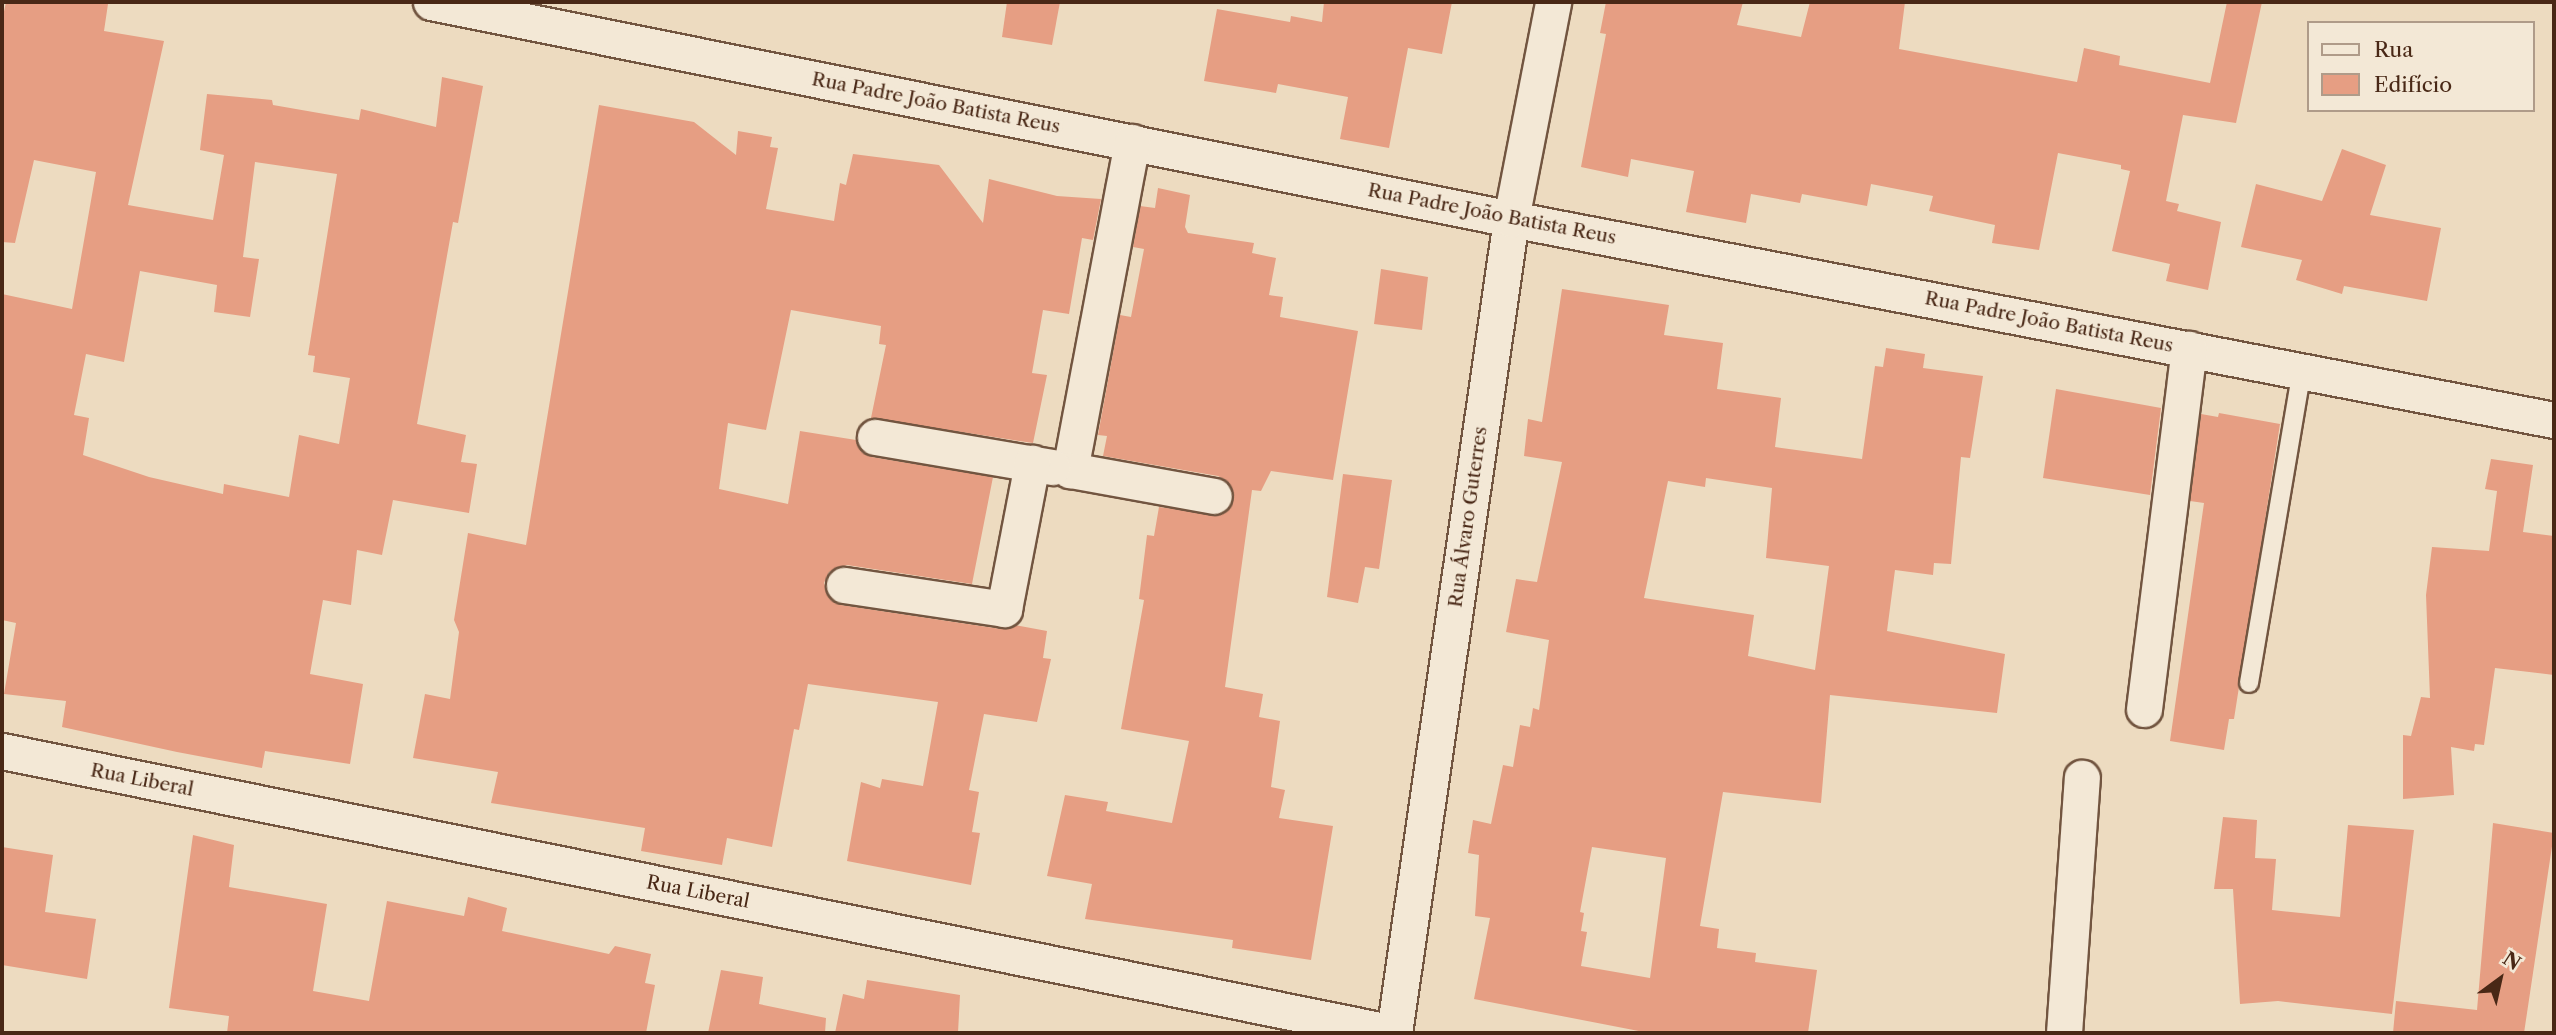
<!DOCTYPE html>
<meta charset="utf-8">
<style>
body{margin:0}
#map{position:relative;width:2556px;height:1035px;overflow:hidden;background:#eddbc0;font-family:"Libre Caslon Text",serif}
div>[style]{position:absolute}
[style*='--x']{left:calc(var(--x)*1px);top:calc(var(--y)*1px);width:calc(var(--w)*1px);rotate:calc(var(--a)*1deg)}
.building>*{inset:0;background:#e69e83}
.roads{filter:drop-shadow(2px 0 #725540) drop-shadow(-2px 0 #725540) drop-shadow(0 2px #725540) drop-shadow(0 -2px #725540)}
.service>*{height:18px;margin:-9px;padding:0 9px;transform-origin:9px;border-radius:9px;background:#f3e8d6}
.minor>*{height:35px;margin:-17.5px;padding:0 17.5px;transform-origin:17.5px;border-radius:17.5px;background:#f3e8d6}
span{translate:-50% -50%;white-space:nowrap;text-align:center;line-height:1.15;-webkit-text-stroke:6px #f3e8d6;paint-order:stroke}
.street-label{font-size:19px;color:#492816}
.frame{position:absolute;inset:0;border:4px solid #492816;pointer-events:none}
.legend{position:absolute;left:2307px;top:21px;width:228px;height:91px;box-sizing:border-box;background:#f3e8d6;border:2px solid #af9b89;margin:0;padding:9px 12px;list-style:none;font-size:21px;color:#492816}
.legend li{display:flex;align-items:center;gap:14px;height:35px}
.legend b{width:35px;border:2px solid #af9b89}
.north{position:absolute;left:2465px;top:944px;width:70px;height:70px;-webkit-text-stroke:5px #f3e8d6;paint-order:stroke;rotate:33deg;font-size:19px;font-weight:700;line-height:28px;text-align:center;color:#492816}
.north::after{content:'';display:block;margin:auto;width:24px;height:32px;background:#492816;clip-path:polygon(50% 0,100% 100%,50% 72%,0 100%)}
</style>
<div id="map">
<div class="building">
<div style="clip-path:polygon(evenodd,6px 2px,108px 4px,104px 31px,164px 41px,128px 205px,213px 220px,224px 155px,200px 150px,207px 94px,272px 100px,273px 105px,359px 120px,361px 109px,436px 127px,442px 77px,483px 86px,458px 223px,453px 222px,417px 424px,466px 435px,461px 462px,477px 464px,469px 513px,393px 500px,382px 555px,357px 550px,351px 605px,323px 600px,310px 674px,363px 684px,350px 764px,265px 751px,262px 768px,177px 752px,62px 727px,66px 701px,4px 694px,16px 623px,2px 620px,2px 294px,72px 309px,96px 172px,34px 160px,15px 243px,2px 242px,2px 21px,6px 2px,255px 162px,337px 174px,308px 355px,315px 356px,313px 372px,350px 378px,339px 444px,299px 435px,289px 497px,224px 484px,223px 494px,149px 477px,83px 455px,89px 418px,74px 415px,86px 354px,124px 362px,140px 271px,217px 285px,214px 312px,250px 317px,259px 259px,243px 257px,255px 162px)"></div>
<div style="clip-path:polygon(1007px 2px,1060px 2px,1052px 45px,1002px 37px)"></div>
<div style="clip-path:polygon(1324px 2px,1452px 2px,1442px 54px,1408px 48px,1389px 148px,1340px 139px,1348px 97px,1278px 84px,1276px 93px,1204px 81px,1217px 9px,1290px 22px,1291px 16px,1322px 22px)"></div>
<div style="clip-path:polygon(1606px 2px,1743px 2px,1737px 25px,1801px 37px,1810px 2px,1905px 2px,1899px 49px,2077px 82px,2084px 48px,2120px 56px,2119px 65px,2210px 83px,2227px 2px,2262px 2px,2236px 123px,2183px 115px,2166px 201px,2179px 204px,2177px 211px,2221px 222px,2208px 290px,2166px 281px,2170px 264px,2112px 251px,2130px 171px,2121px 169px,2121px 165px,2058px 153px,2039px 250px,1992px 243px,1995px 225px,1929px 211px,1933px 196px,1871px 184px,1867px 206px,1802px 194px,1800px 203px,1751px 194px,1746px 223px,1686px 212px,1694px 171px,1631px 159px,1628px 177px,1581px 167px,1606px 34px,1600px 33px)"></div>
<div style="clip-path:polygon(599px 105px,694px 122px,736px 155px,738px 131px,772px 137px,770px 147px,778px 148px,766px 209px,834px 221px,840px 183px,846px 185px,853px 154px,939px 165px,983px 223px,989px 179px,1057px 196px,1101px 199px,1093px 240px,1082px 238px,1069px 314px,1043px 310px,1032px 373px,1047px 375px,1033px 443px,871px 418px,886px 345px,879px 344px,881px 326px,791px 310px,766px 430px,728px 423px,719px 489px,788px 504px,800px 431px,856px 440px,862px 452px,872px 457px,993px 477px,972px 584px,847px 565px,829px 572px,824px 583px,831px 600px,841px 605px,1001px 629px,1015px 625px,1047px 631px,1043px 658px,1051px 659px,1037px 722px,984px 714px,969px 790px,979px 792px,972px 832px,980px 833px,971px 885px,847px 861px,861px 782px,880px 788px,882px 779px,923px 786px,938px 702px,808px 684px,799px 730px,794px 729px,772px 847px,727px 838px,722px 865px,641px 851px,645px 828px,491px 803px,498px 772px,413px 758px,425px 694px,450px 699px,459px 632px,454px 620px,468px 533px,526px 545px)"></div>
<div style="clip-path:polygon(2342px 149px,2386px 165px,2370px 215px,2441px 228px,2427px 301px,2344px 286px,2342px 294px,2296px 280px,2302px 260px,2241px 247px,2256px 184px,2322px 201px)"></div>
<div style="clip-path:polygon(1158px 188px,1190px 195px,1185px 227px,1188px 233px,1254px 243px,1252px 253px,1276px 258px,1269px 295px,1283px 297px,1280px 317px,1358px 331px,1333px 480px,1271px 471px,1261px 491px,1252px 490px,1225px 687px,1263px 694px,1259px 717px,1280px 721px,1271px 787px,1285px 790px,1279px 818px,1333px 826px,1311px 960px,1232px 948px,1233px 940px,1085px 919px,1092px 884px,1047px 876px,1065px 795px,1108px 802px,1106px 811px,1172px 823px,1189px 741px,1121px 729px,1144px 600px,1139px 599px,1147px 535px,1154px 536px,1159px 507px,1220px 515px,1234px 499px,1227px 481px,1218px 476px,1103px 456px,1107px 436px,1098px 435px,1120px 315px,1131px 317px,1144px 249px,1133px 247px,1140px 206px,1155px 208px)"></div>
<div style="clip-path:polygon(1381px 269px,1428px 277px,1422px 330px,1374px 324px)"></div>
<div style="clip-path:polygon(evenodd,1562px 289px,1669px 305px,1664px 335px,1723px 343px,1717px 389px,1781px 398px,1775px 447px,1862px 459px,1875px 366px,1883px 367px,1886px 348px,1925px 354px,1923px 368px,1983px 376px,1970px 458px,1961px 457px,1951px 564px,1934px 563px,1933px 575px,1895px 570px,1887px 631px,2005px 654px,1997px 713px,1830px 695px,1821px 803px,1723px 792px,1700px 926px,1719px 929px,1717px 948px,1756px 953px,1755px 962px,1817px 970px,1808px 1033px,1649px 1033px,1474px 999px,1490px 918px,1475px 916px,1479px 855px,1468px 853px,1473px 820px,1491px 824px,1503px 765px,1513px 767px,1520px 725px,1530px 727px,1533px 708px,1539px 710px,1549px 640px,1506px 632px,1516px 579px,1537px 582px,1562px 462px,1524px 456px,1528px 419px,1542px 422px,1562px 289px,1706px 478px,1772px 488px,1766px 558px,1829px 566px,1815px 670px,1748px 656px,1754px 615px,1644px 598px,1668px 481px,1705px 487px,1706px 478px,1562px 289px,1592px 847px,1666px 858px,1650px 978px,1581px 966px,1587px 932px,1581px 931px,1584px 913px,1580px 912px,1592px 847px)"></div>
<div style="clip-path:polygon(2056px 389px,2161px 408px,2150px 495px,2043px 478px)"></div>
<div style="clip-path:polygon(2219px 413px,2280px 424px,2234px 719px,2229px 719px,2224px 750px,2170px 741px,2204px 503px,2190px 501px,2201px 414px,2218px 417px)"></div>
<div style="clip-path:polygon(2491px 459px,2533px 465px,2523px 532px,2554px 536px,2554px 675px,2495px 668px,2484px 745px,2475px 744px,2474px 751px,2451px 747px,2454px 795px,2403px 799px,2403px 735px,2411px 736px,2421px 697px,2430px 698px,2426px 595px,2432px 547px,2489px 551px,2497px 491px,2485px 489px)"></div>
<div style="clip-path:polygon(1343px 474px,1392px 480px,1379px 569px,1365px 567px,1358px 603px,1327px 597px)"></div>
<div style="clip-path:polygon(2223px 817px,2257px 820px,2255px 858px,2276px 859px,2272px 910px,2340px 917px,2348px 825px,2414px 830px,2392px 1014px,2278px 1001px,2240px 1004px,2233px 889px,2214px 889px)"></div>
<div style="clip-path:polygon(2493px 823px,2554px 833px,2524px 1033px,2393px 1033px,2396px 1001px,2477px 1010px)"></div>
<div style="clip-path:polygon(193px 835px,234px 845px,229px 887px,327px 904px,313px 991px,369px 1001px,387px 901px,464px 916px,468px 897px,507px 908px,502px 931px,609px 954px,615px 946px,651px 954px,645px 983px,655px 985px,646px 1033px,227px 1033px,229px 1016px,169px 1008px)"></div>
<div style="clip-path:polygon(2px 847px,53px 855px,45px 912px,96px 919px,87px 979px,2px 965px)"></div>
<div style="clip-path:polygon(721px 970px,763px 977px,759px 1004px,826px 1018px,825px 1033px,708px 1033px)"></div>
<div style="clip-path:polygon(867px 980px,960px 995px,958px 1033px,835px 1033px,843px 994px,864px 999px)"></div>
</div>
<div class="roads">
<div class="service">
<div style="--x:2249;--y:683;--w:316;--a:-80.4"></div>
</div>
<div class="minor">
<div style="--x:431;--y:2;--w:1102;--a:11.36"></div>
<div style="--x:1511;--y:219;--w:1062;--a:10.91"></div>
<div style="--x:1132;--y:142;--w:334;--a:100.7"></div>
<div style="--x:1070;--y:470;--w:146;--a:10.2"></div>
<div style="--x:875;--y:437;--w:180;--a:9.6"></div>
<div style="--x:844;--y:585;--w:162;--a:8.5"></div>
<div style="--x:1004;--y:609;--w:149;--a:-79.1"></div>
<div style="--x:2144;--y:709;--w:363;--a:-82.9"></div>
<div style="--x:2;--y:751;--w:1420;--a:11.45"></div>
<div style="--x:1394;--y:1033;--w:822;--a:-81.82"></div>
<div style="--x:1511;--y:219;--w:221;--a:-79"></div>
<div style="--x:2064;--y:1033;--w:256;--a:-86"></div>
</div>
</div>
<div class="street-label">
<span style="left:936px;top:103px;rotate:11deg">Rua Padre João Batista Reus</span>
<span style="left:1492px;top:214px;rotate:11deg">Rua Padre João Batista Reus</span>
<span style="left:2049px;top:322px;rotate:11deg">Rua Padre João Batista Reus</span>
<span style="left:1468px;top:517px;rotate:-82deg">Rua Álvaro Guterres</span>
<span style="left:142px;top:780px;rotate:11deg">Rua Liberal</span>
<span style="left:698px;top:892px;rotate:11deg">Rua Liberal</span>
</div>
<div class="frame"></div>
<ul class="legend">
<li><b style="height:9px;background:#f3e8d6"></b>Rua</li>
<li><b style="height:19px;background:#e69e83"></b>Edifício</li>
</ul>
<div class="north">N</div>
</div>
